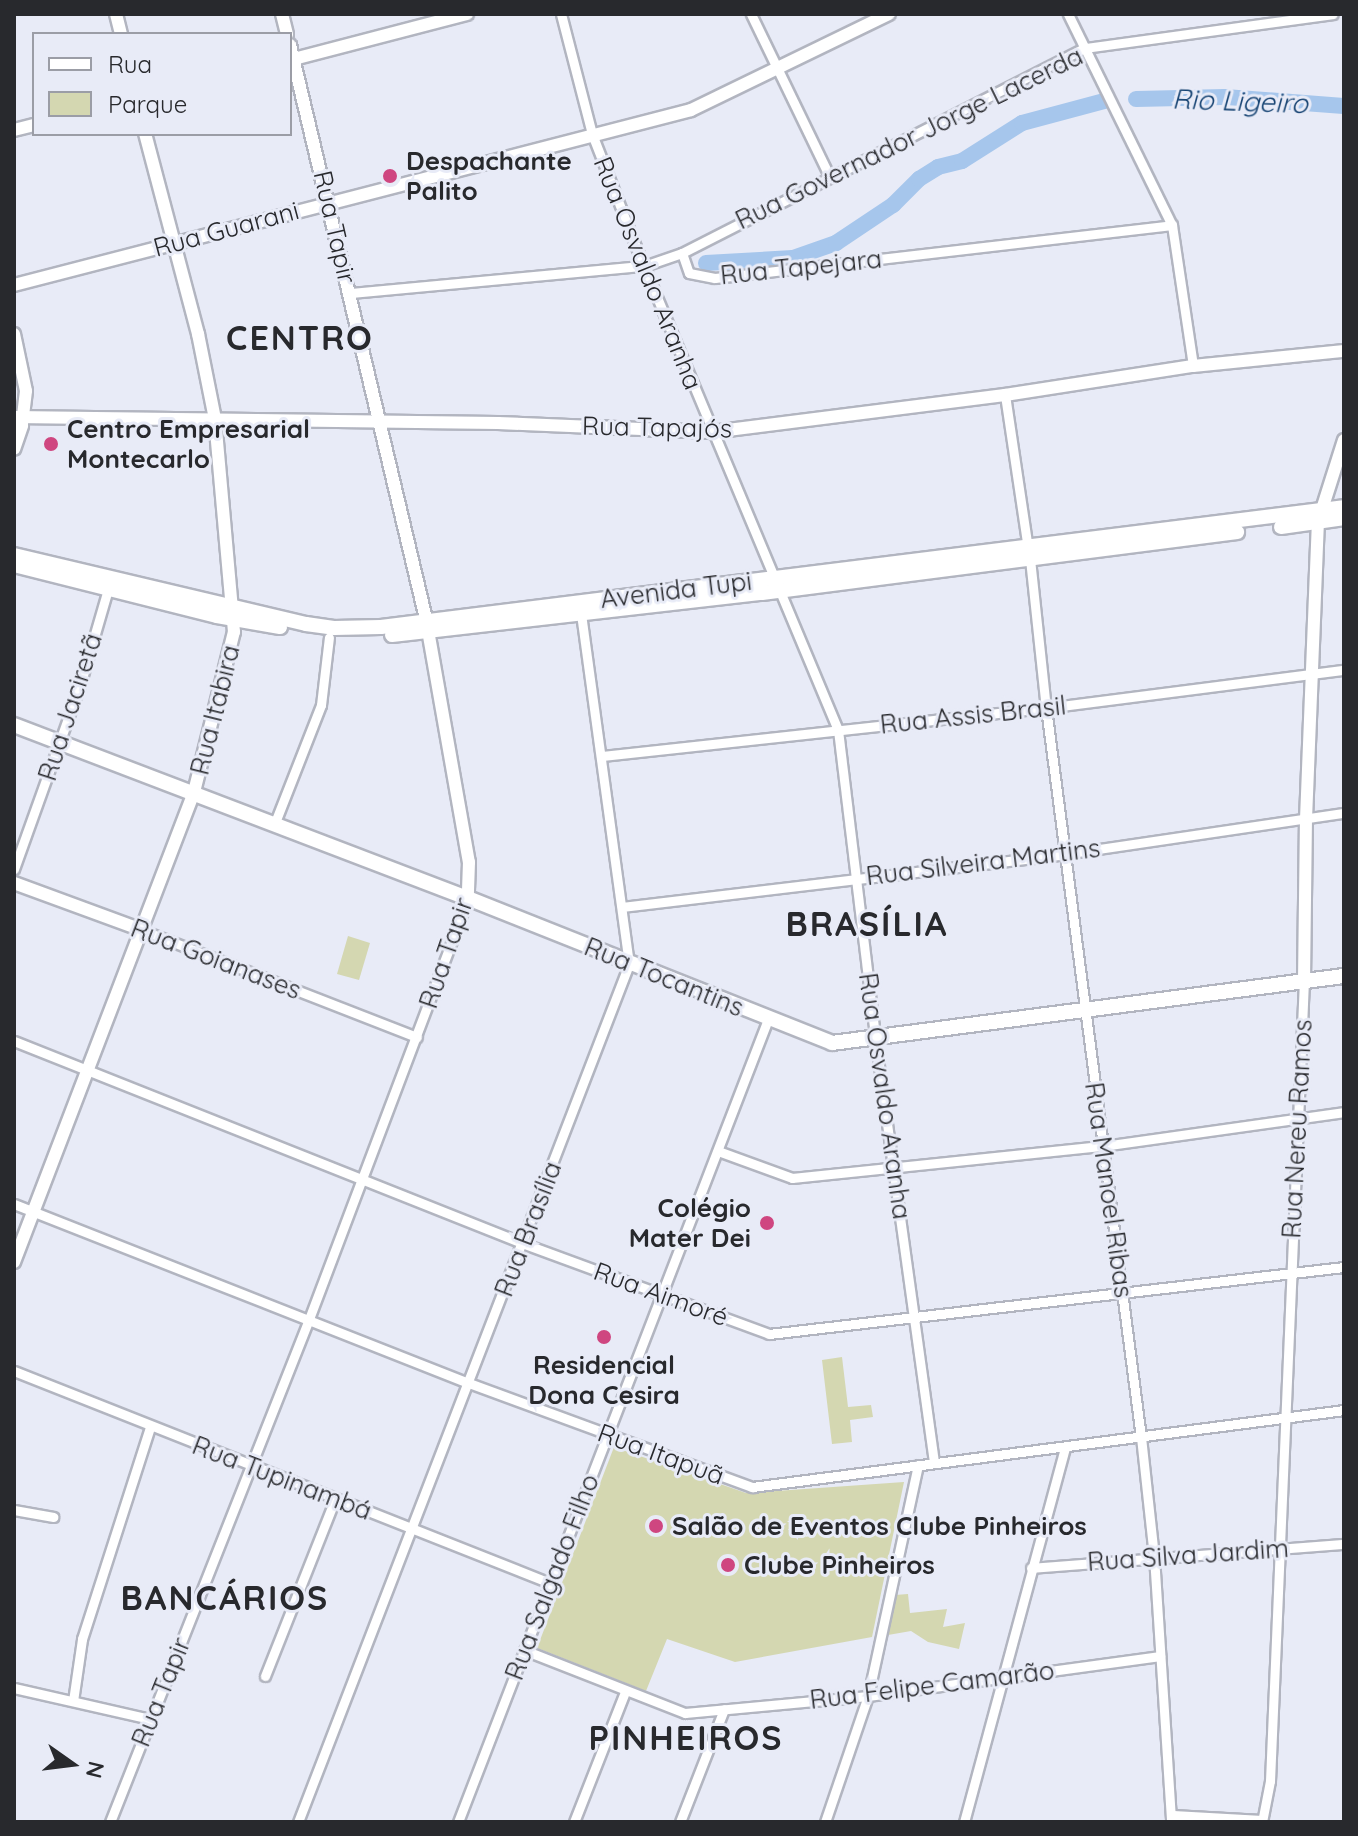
<!DOCTYPE html>
<meta charset="utf-8">
<style>
body{margin:0}
#map{position:relative;width:1358px;height:1836px;overflow:hidden;background:#e8ebf7;font-family:Quicksand,sans-serif}
div>[style]{position:absolute}
[style*='--x']{left:calc(var(--x)*1px);top:calc(var(--y)*1px);width:calc(var(--w)*1px);rotate:calc(var(--a)*1deg)}
.green>*{inset:0;background:#d4d7b1}
.river>*{height:16px;margin:-8px;padding:0 8px;transform-origin:8px;border-radius:8px;background:#a6c6ec}
.roads{filter:drop-shadow(2px 0 #b2b5c0) drop-shadow(-2px 0 #b2b5c0) drop-shadow(0 2px #b2b5c0) drop-shadow(0 -2px #b2b5c0)}
.minor>*{height:9px;margin:-4.5px;padding:0 4.5px;transform-origin:4.5px;border-radius:4.5px;background:#fff}
.tertiary>*{height:12px;margin:-6px;padding:0 6px;transform-origin:6px;border-radius:6px;background:#fff}
.secondary>*{height:14px;margin:-7px;padding:0 7px;transform-origin:7px;border-radius:7px;background:#fff}
.primary>*{height:14px;margin:-7px;padding:0 7px;transform-origin:7px;border-radius:7px;background:#fff}
.dots>*{width:22px;height:22px;translate:-50% -50%;box-sizing:border-box;border:4px solid #e8ebf7;border-radius:50%}
span{translate:-50% -50%;white-space:nowrap;text-align:center;line-height:1.15;-webkit-text-stroke:6px #e8ebf7;paint-order:stroke}
.street-label{font-size:26px;color:#28292d}
.poi-label{font-size:26px;color:#28292d;font-weight:700}
.left{translate:0 -50%;text-align:left}
.right{translate:-100% -50%;text-align:right}
.water-label{font-size:28px;color:#184574;font-style:italic}
.district-label{font-size:34px;color:#28292d;font-weight:700;letter-spacing:2px}
.frame{position:absolute;inset:0;border:16px solid #28292d;pointer-events:none}
.legend{position:absolute;left:32px;top:32px;width:260px;height:104px;box-sizing:border-box;background:#e8ebf7;border:2px solid #9b9da6;margin:0;padding:10px 14px;list-style:none;font-size:24px;color:#28292d}
.legend li{display:flex;align-items:center;gap:16px;height:40px}
.legend b{width:40px;border:2px solid #9b9da6}
.north{position:absolute;left:32px;top:1724px;width:80px;height:80px;-webkit-text-stroke:6px #e8ebf7;paint-order:stroke;rotate:104deg;font-size:22px;font-weight:700;line-height:32px;text-align:center;color:#28292d}
.north::after{content:'';display:block;margin:auto;width:28px;height:36px;background:#28292d;clip-path:polygon(50% 0,100% 100%,50% 72%,0 100%)}
</style>
<div id="map">
<div class="green">
<div style="clip-path:polygon(348px 936px,370px 943px,359px 980px,337px 974px)"></div>
<div style="clip-path:polygon(842px 1357px,848px 1407px,871px 1405px,873px 1417px,850px 1420px,852px 1442px,832px 1444px,822px 1360px)"></div>
<div style="clip-path:polygon(614px 1447px,746px 1493px,904px 1482px,872px 1637px,735px 1662px,667px 1639px,646px 1691px,537px 1648px)"></div>
<div style="clip-path:polygon(908px 1594px,910px 1613px,947px 1609px,943px 1627px,965px 1623px,959px 1649px,928px 1642px,911px 1631px,888px 1635px,895px 1595px)"></div>
</div>
<div class="river">
<div style="--x:1136;--y:99;--w:89;--a:-1.3"></div>
<div style="--x:1225;--y:97;--w:119;--a:4.3"></div>
<div style="--x:706;--y:263;--w:87;--a:-3.3"></div>
<div style="--x:793;--y:258;--w:46;--a:-19.2"></div>
<div style="--x:836;--y:243;--w:69;--a:-33.7"></div>
<div style="--x:893;--y:205;--w:37;--a:-45"></div>
<div style="--x:919;--y:179;--w:22;--a:-32"></div>
<div style="--x:938;--y:167;--w:25;--a:-14"></div>
<div style="--x:962;--y:161;--w:71;--a:-32.3"></div>
<div style="--x:1022;--y:123;--w:89;--a:-15"></div>
</div>
<div class="roads">
<div class="minor">
<div style="--x:561;--y:14;--w:124;--a:75.5"></div>
<div style="--x:592;--y:134;--w:121;--a:68.7"></div>
<div style="--x:636;--y:247;--w:524;--a:67.3"></div>
<div style="--x:838;--y:730;--w:309;--a:83.1"></div>
<div style="--x:875;--y:1037;--w:430;--a:82.1"></div>
<div style="--x:751;--y:14;--w:179;--a:64.2"></div>
<div style="--x:1068;--y:14;--w:235;--a:63.8"></div>
<div style="--x:1172;--y:225;--w:143;--a:81.5"></div>
<div style="--x:682;--y:253;--w:21;--a:71"></div>
<div style="--x:689;--y:273;--w:26;--a:11"></div>
<div style="--x:715;--y:278;--w:460;--a:-6.6"></div>
<div style="--x:351;--y:293;--w:294;--a:-5.3"></div>
<div style="--x:644;--y:266;--w:40;--a:-18.9"></div>
<div style="--x:682;--y:253;--w:452;--a:-27"></div>
<div style="--x:1085;--y:48;--w:250;--a:-7.8"></div>
<div style="--x:1005;--y:395;--w:155;--a:81.5"></div>
<div style="--x:1030;--y:559;--w:150;--a:83.9"></div>
<div style="--x:1046;--y:708;--w:735;--a:82.58"></div>
<div style="--x:1141;--y:1437;--w:120;--a:83.8"></div>
<div style="--x:1154;--y:1556;--w:267;--a:86.3"></div>
<div style="--x:602;--y:756;--w:447;--a:-6.2"></div>
<div style="--x:1046;--y:708;--w:300;--a:-7.3"></div>
<div style="--x:274;--y:825;--w:129;--a:-68.6"></div>
<div style="--x:321;--y:705;--w:68;--a:-83.3"></div>
<div style="--x:14;--y:869;--w:199;--a:-70.3"></div>
<div style="--x:81;--y:682;--w:97;--a:-73.8"></div>
<div style="--x:622;--y:907;--w:446;--a:-6.8"></div>
<div style="--x:1065;--y:854;--w:282;--a:-8.4"></div>
<div style="--x:142;--y:930;--w:295;--a:21.3"></div>
<div style="--x:14;--y:1041;--w:547;--a:21.68"></div>
<div style="--x:522;--y:1243;--w:263;--a:20.2"></div>
<div style="--x:769;--y:1334;--w:579;--a:-6.65"></div>
<div style="--x:718;--y:1151;--w:79;--a:20"></div>
<div style="--x:792;--y:1178;--w:313;--a:-5.9"></div>
<div style="--x:1103;--y:1146;--w:243;--a:-8"></div>
<div style="--x:14;--y:1204;--w:489;--a:21.5"></div>
<div style="--x:469;--y:1383;--w:302;--a:20.2"></div>
<div style="--x:752;--y:1487;--w:597;--a:-7.41"></div>
<div style="--x:14;--y:1371;--w:576;--a:21.58"></div>
<div style="--x:14;--y:1510;--w:40;--a:10"></div>
<div style="--x:1031;--y:1568;--w:314;--a:-4.4"></div>
<div style="--x:524;--y:1650;--w:173;--a:21.4"></div>
<div style="--x:685;--y:1713;--w:184;--a:-5.3"></div>
<div style="--x:868;--y:1696;--w:295;--a:-7.8"></div>
<div style="--x:265;--y:1676;--w:190;--a:-68.4"></div>
<div style="--x:14;--y:1688;--w:139;--a:12.8"></div>
<div style="--x:73;--y:1701;--w:63;--a:-81.7"></div>
<div style="--x:82;--y:1639;--w:223;--a:-72.2"></div>
<div style="--x:1173;--y:1815;--w:89;--a:3.2"></div>
<div style="--x:110;--y:1822;--w:541;--a:-68.41"></div>
<div style="--x:309;--y:1319;--w:450;--a:-69.3"></div>
<div style="--x:298;--y:1822;--w:920;--a:-68.9"></div>
<div style="--x:629;--y:964;--w:352;--a:-97.8"></div>
<div style="--x:458;--y:1822;--w:861;--a:-68.89"></div>
<div style="--x:574;--y:1822;--w:140;--a:-68.6"></div>
<div style="--x:680;--y:1822;--w:121;--a:-68.7"></div>
<div style="--x:825;--y:1822;--w:133;--a:-71.2"></div>
<div style="--x:868;--y:1696;--w:236;--a:-77.8"></div>
<div style="--x:964;--y:1822;--w:388;--a:-74.9"></div>
<div style="--x:1262;--y:1822;--w:42;--a:-79"></div>
<div style="--x:1270;--y:1781;--w:801;--a:-87.57"></div>
</div>
<div class="tertiary">
<div style="--x:116;--y:14;--w:21;--a:76"></div>
<div style="--x:282;--y:14;--w:21;--a:76"></div>
<div style="--x:290;--y:45;--w:590;--a:76.67"></div>
<div style="--x:426;--y:619;--w:247;--a:80"></div>
<div style="--x:469;--y:862;--w:36;--a:92"></div>
<div style="--x:290;--y:60;--w:183;--a:-14.6"></div>
<div style="--x:14;--y:130;--w:21;--a:-14"></div>
<div style="--x:14;--y:285;--w:699;--a:-14.49"></div>
<div style="--x:691;--y:110;--w:220;--a:-25.9"></div>
<div style="--x:14;--y:334;--w:58;--a:78.1"></div>
<div style="--x:26;--y:391;--w:35;--a:97"></div>
<div style="--x:22;--y:426;--w:24;--a:109"></div>
<div style="--x:14;--y:417;--w:484;--a:0.7"></div>
<div style="--x:498;--y:423;--w:214;--a:2.4"></div>
<div style="--x:712;--y:432;--w:295;--a:-7.2"></div>
<div style="--x:1005;--y:395;--w:190;--a:-8.8"></div>
<div style="--x:1193;--y:366;--w:152;--a:-5.7"></div>
<div style="--x:14;--y:883;--w:136;--a:20.2"></div>
<div style="--x:1304;--y:981;--w:162;--a:-89.3"></div>
<div style="--x:1306;--y:819;--w:297;--a:-87.7"></div>
<div style="--x:1318;--y:522;--w:86;--a:-72.4"></div>
<div style="--x:14;--y:1262;--w:503;--a:-69.04"></div>
<div style="--x:194;--y:792;--w:165;--a:-76"></div>
<div style="--x:234;--y:632;--w:214;--a:-95.1"></div>
<div style="--x:215;--y:419;--w:87;--a:-101.3"></div>
<div style="--x:198;--y:334;--w:207;--a:-104.8"></div>
</div>
<div class="secondary">
<div style="--x:14;--y:725;--w:486;--a:20.9"></div>
<div style="--x:468;--y:898;--w:392;--a:21.7"></div>
<div style="--x:832;--y:1043;--w:516;--a:-7.46"></div>
</div>
<div class="primary">
<div style="--x:1281;--y:527;--w:64;--a:-8.1"></div>
<div style="--x:14;--y:555;--w:300;--a:13.3"></div>
<div style="--x:306;--y:624;--w:28;--a:8"></div>
<div style="--x:334;--y:628;--w:47;--a:-1.2"></div>
<div style="--x:381;--y:627;--w:970;--a:-7.1"></div>
<div style="--x:14;--y:565;--w:209;--a:14.1"></div>
<div style="--x:217;--y:616;--w:64;--a:9.9"></div>
<div style="--x:392;--y:635;--w:372;--a:-6.5"></div>
<div style="--x:762;--y:593;--w:479;--a:-7.3"></div>
</div>
</div>
<div class="dots">
<div style="left:390px;top:176px;background:#cf4680"></div>
<div style="left:51px;top:444px;background:#cf4680"></div>
<div style="left:767px;top:1223px;background:#cf4680"></div>
<div style="left:604px;top:1337px;background:#cf4680"></div>
<div style="left:656px;top:1526px;background:#cf4680"></div>
<div style="left:728px;top:1565px;background:#cf4680"></div>
</div>
<div class="street-label">
<span style="left:909px;top:138px;rotate:-26deg">Rua Governador Jorge Lacerda</span>
<span style="left:335px;top:227px;rotate:77deg">Rua Tapir</span>
<span style="left:226px;top:229px;rotate:-15deg">Rua Guarani</span>
<span style="left:801px;top:267px;rotate:-6deg">Rua Tapejara</span>
<span style="left:648px;top:273px;rotate:68deg">Rua Osvaldo Aranha</span>
<span style="left:657px;top:427px;rotate:1deg">Rua Tapajós</span>
<span style="left:676px;top:590px;rotate:-7deg">Avenida Tupi</span>
<span style="left:70px;top:707px;rotate:-72deg">Rua Jaciretã</span>
<span style="left:215px;top:710px;rotate:-76deg">Rua Itabira</span>
<span style="left:973px;top:715px;rotate:-6deg">Rua Assis Brasil</span>
<span style="left:983px;top:862px;rotate:-7deg">Rua Silveira Martins</span>
<span style="left:446px;top:953px;rotate:-71deg">Rua Tapir</span>
<span style="left:216px;top:959px;rotate:21deg">Rua Goianases</span>
<span style="left:664px;top:977px;rotate:22deg">Rua Tocantins</span>
<span style="left:885px;top:1096px;rotate:82deg">Rua Osvaldo Aranha</span>
<span style="left:1297px;top:1129px;rotate:-87deg">Rua Nereu Ramos</span>
<span style="left:1109px;top:1190px;rotate:82deg">Rua Manoel Ribas</span>
<span style="left:528px;top:1229px;rotate:-69deg">Rua Brasília</span>
<span style="left:661px;top:1294px;rotate:20deg">Rua Aimoré</span>
<span style="left:661px;top:1454px;rotate:20deg">Rua Itapuã</span>
<span style="left:282px;top:1478px;rotate:21deg">Rua Tupinambá</span>
<span style="left:1188px;top:1555px;rotate:-4deg">Rua Silva Jardim</span>
<span style="left:552px;top:1577px;rotate:-69deg">Rua Salgado Filho</span>
<span style="left:932px;top:1685px;rotate:-7deg">Rua Felipe Camarão</span>
<span style="left:161px;top:1692px;rotate:-68deg">Rua Tapir</span>
</div>
<div class="poi-label">
<span class="left" style="left:406px;top:176px">Despachante<br>Palito</span>
<span class="left" style="left:67px;top:444px">Centro Empresarial<br>Montecarlo</span>
<span class="right" style="left:751px;top:1223px">Colégio<br>Mater Dei</span>
<span style="left:604px;top:1380px">Residencial<br>Dona Cesira</span>
<span class="left" style="left:672px;top:1526px">Salão de Eventos Clube Pinheiros</span>
<span class="left" style="left:744px;top:1565px">Clube Pinheiros</span>
</div>
<div class="water-label">
<span style="left:1240px;top:101px;rotate:2deg">Rio Ligeiro</span>
</div>
<div class="district-label">
<span style="left:300px;top:338px">CENTRO</span>
<span style="left:867px;top:924px">BRASÍLIA</span>
<span style="left:225px;top:1598px">BANCÁRIOS</span>
<span style="left:686px;top:1738px">PINHEIROS</span>
</div>
<div class="frame"></div>
<ul class="legend">
<li><b style="height:10px;background:#fff"></b>Rua</li>
<li><b style="height:22px;background:#d4d7b1"></b>Parque</li>
</ul>
<div class="north">N</div>
</div>
